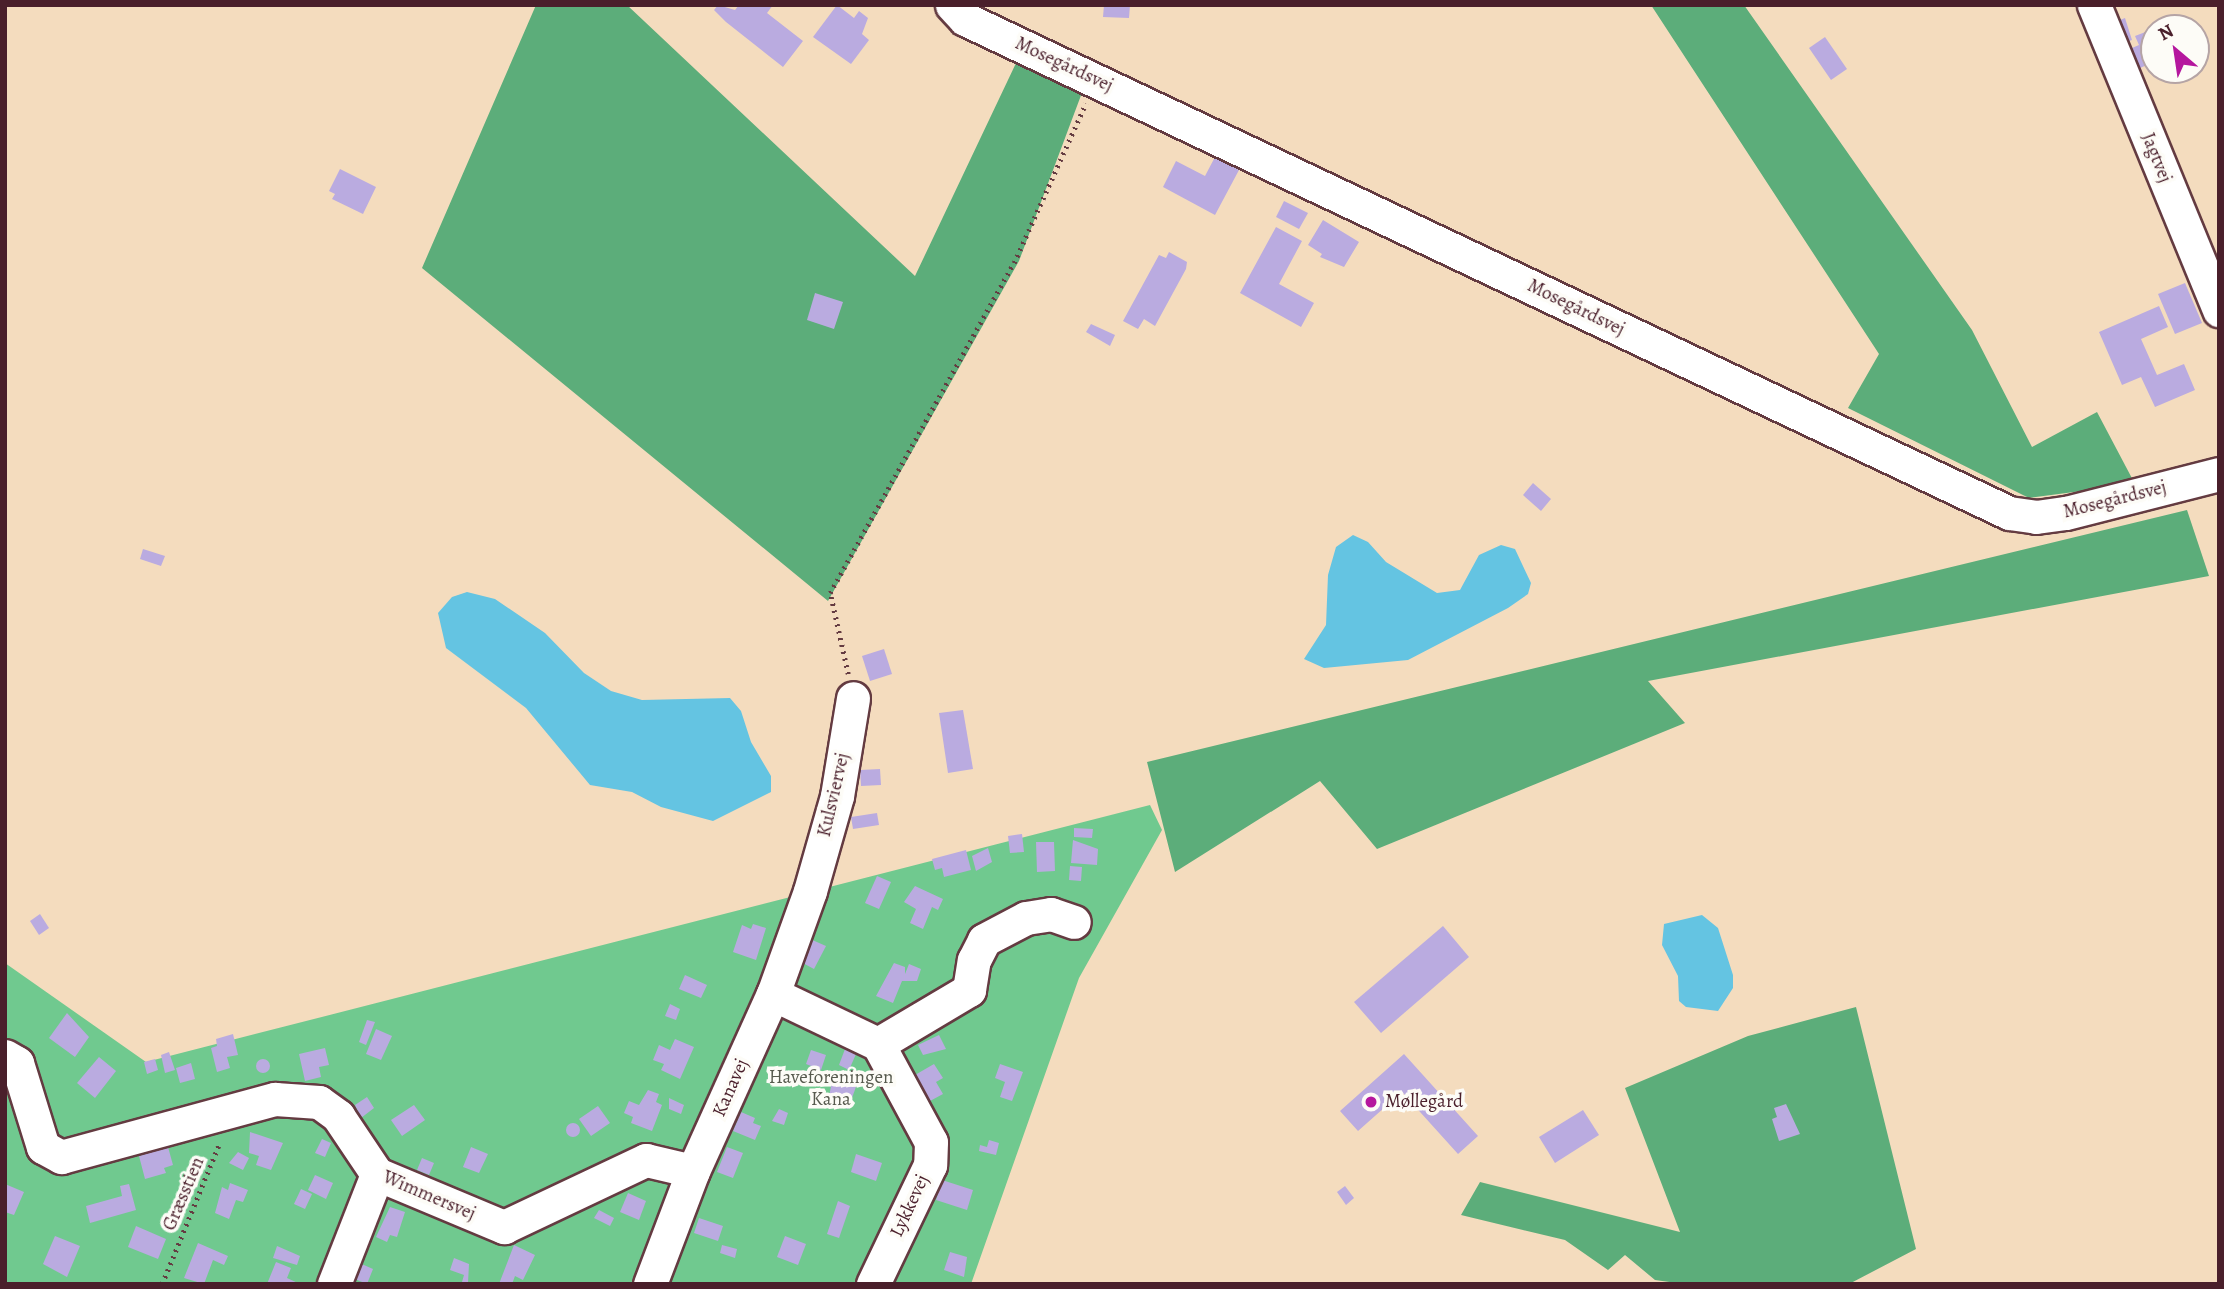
<!DOCTYPE html>
<meta charset="utf-8">
<style>
body{margin:0}
#map{position:relative;width:2224px;height:1289px;overflow:hidden;background:#f4dcbe;font-family:Alegreya,serif}
div>[style]{position:absolute}
[style*='--x']{left:calc(var(--x)*1px);top:calc(var(--y)*1px);width:calc(var(--w)*1px);rotate:calc(var(--a)*1deg)}
.green>*{inset:0;background:#70c98f}
.forest>*{inset:0;background:#5cad7a}
.water>*{inset:0;background:#64c4e2}
.building>*{inset:0;background:#baabe0}
.round{border-radius:50%}
.path>*{height:4.5px;margin-top:-2.25px;transform-origin:0;background:repeating-linear-gradient(90deg,#643b41 0 2px,transparent 0 7px)}
.roads{filter:drop-shadow(2px 0 #643b41) drop-shadow(-2px 0 #643b41) drop-shadow(0 2px #643b41) drop-shadow(0 -2px #643b41)}
.minor>*{height:33px;margin:-16.5px;padding:0 16.5px;transform-origin:16.5px;border-radius:16.5px;background:#fff}
.dots>*{width:19px;height:19px;translate:-50% -50%;box-sizing:border-box;border:4px solid #fdfcf7;border-radius:50%}
span{translate:-50% -50%;white-space:nowrap;text-align:center;line-height:1.15;-webkit-text-stroke:7px #fdfcf7;paint-order:stroke}
.street-label{font-size:19px;color:#4a1f2b}
.park-label{font-size:19px;color:#575a4e}
.poi-label{font-size:19px;color:#4a1f2b}
.left{translate:0 -50%;text-align:left}
.frame{position:absolute;inset:0;border:7px solid #4a1f2b;pointer-events:none}
.north{position:absolute;left:2140px;top:14px;width:70px;height:70px;box-sizing:border-box;background:#fdfcf7;border:2px solid #b5a4a5;border-radius:50%;rotate:331deg;font-size:19px;font-weight:700;line-height:28px;text-align:center;color:#4a1f2b}
.north::after{content:'';display:block;margin:auto;width:24px;height:32px;background:#b5179e;clip-path:polygon(50% 0,100% 100%,50% 72%,0 100%)}
</style>
<div id="map">
<div class="green">
<div style="clip-path:polygon(1150px 805px,1162px 830px,1079px 978px,971px 1284px,5px 1284px,5px 963px,146px 1062px)"></div>
</div>
<div class="forest">
<div style="clip-path:polygon(536px 5px,627px 5px,915px 276px,1017px 61px,1083px 90px,1019px 261px,828px 601px,422px 268px)"></div>
<div style="clip-path:polygon(1651px 5px,1744px 5px,1972px 330px,2032px 447px,2097px 412px,2135px 484px,2029px 498px,1848px 408px,1879px 354px)"></div>
<div style="clip-path:polygon(2187px 510px,2209px 576px,1648px 681px,1685px 723px,1377px 849px,1320px 781px,1175px 872px,1147px 762px)"></div>
<div style="clip-path:polygon(1856px 1007px,1916px 1249px,1849px 1284px,1684px 1284px,1655px 1280px,1625px 1255px,1608px 1270px,1565px 1240px,1461px 1215px,1480px 1182px,1680px 1232px,1625px 1088px,1748px 1036px)"></div>
</div>
<div class="water">
<div style="clip-path:polygon(1353px 535px,1368px 542px,1386px 562px,1437px 593px,1460px 590px,1479px 555px,1501px 545px,1515px 549px,1531px 583px,1528px 594px,1508px 608px,1408px 660px,1324px 668px,1304px 659px,1326px 625px,1328px 575px,1336px 547px)"></div>
<div style="clip-path:polygon(467px 592px,495px 599px,545px 633px,584px 673px,611px 691px,642px 700px,730px 698px,741px 711px,751px 742px,771px 776px,771px 792px,713px 821px,661px 807px,632px 792px,590px 785px,526px 708px,446px 648px,438px 613px,452px 597px)"></div>
<div style="clip-path:polygon(1702px 915px,1718px 928px,1733px 975px,1733px 988px,1718px 1011px,1686px 1007px,1679px 1001px,1678px 976px,1662px 945px,1664px 924px)"></div>
</div>
<div class="building">
<div style="clip-path:polygon(718px 5px,735px 10px,739px 5px,773px 5px,767px 13px,803px 41px,783px 67px,726px 22px,714px 10px)"></div>
<div style="clip-path:polygon(837px 5px,854px 18px,859px 11px,868px 18px,862px 34px,869px 40px,851px 64px,813px 37px)"></div>
<div style="clip-path:polygon(1104px 5px,1130px 5px,1129px 18px,1103px 17px)"></div>
<div style="clip-path:polygon(2118px 13px,2120px 20px,2125px 18px,2132px 40px,2120px 44px,2110px 15px)"></div>
<div style="clip-path:polygon(2148px 31px,2154px 62px,2133px 71px,2125px 51px,2139px 45px,2135px 36px)"></div>
<div style="clip-path:polygon(1825px 37px,1847px 69px,1831px 80px,1809px 48px)"></div>
<div style="clip-path:polygon(1215px 157px,1239px 170px,1215px 215px,1163px 187px,1176px 161px,1205px 176px)"></div>
<div style="clip-path:polygon(340px 169px,376px 187px,363px 214px,332px 199px,335px 194px,329px 191px)"></div>
<div style="clip-path:polygon(1284px 201px,1308px 213px,1299px 229px,1276px 217px)"></div>
<div style="clip-path:polygon(1323px 220px,1359px 242px,1344px 267px,1320px 257px,1322px 254px,1308px 245px)"></div>
<div style="clip-path:polygon(1276px 227px,1302px 241px,1279px 284px,1314px 303px,1301px 327px,1240px 293px)"></div>
<div style="clip-path:polygon(1169px 252px,1187px 262px,1186px 269px,1155px 326px,1144px 319px,1138px 329px,1123px 321px,1159px 255px,1166px 258px)"></div>
<div style="clip-path:polygon(2185px 283px,2202px 323px,2175px 334px,2158px 294px)"></div>
<div style="clip-path:polygon(815px 293px,843px 302px,834px 329px,807px 320px)"></div>
<div style="clip-path:polygon(2159px 306px,2168px 327px,2141px 339px,2157px 375px,2184px 364px,2195px 390px,2155px 407px,2141px 377px,2122px 385px,2099px 332px)"></div>
<div style="clip-path:polygon(1091px 324px,1115px 335px,1110px 346px,1086px 332px)"></div>
<div style="clip-path:polygon(1533px 483px,1551px 499px,1541px 511px,1523px 495px)"></div>
<div style="clip-path:polygon(143px 549px,165px 556px,161px 566px,140px 559px)"></div>
<div style="clip-path:polygon(884px 649px,892px 674px,870px 681px,862px 656px)"></div>
<div style="clip-path:polygon(963px 710px,973px 769px,948px 773px,939px 713px)"></div>
<div style="clip-path:polygon(880px 769px,881px 785px,861px 786px,860px 770px)"></div>
<div style="clip-path:polygon(877px 813px,879px 825px,853px 829px,851px 817px)"></div>
<div style="clip-path:polygon(1074px 828px,1093px 829px,1092px 838px,1074px 837px)"></div>
<div style="clip-path:polygon(1022px 834px,1024px 852px,1010px 853px,1008px 836px)"></div>
<div style="clip-path:polygon(1073px 840px,1098px 849px,1097px 865px,1071px 863px)"></div>
<div style="clip-path:polygon(1036px 842px,1054px 842px,1055px 871px,1037px 872px)"></div>
<div style="clip-path:polygon(988px 848px,992px 862px,976px 871px,972px 856px)"></div>
<div style="clip-path:polygon(966px 850px,971px 870px,944px 877px,942px 868px,935px 870px,932px 859px)"></div>
<div style="clip-path:polygon(1070px 866px,1082px 867px,1081px 881px,1069px 880px)"></div>
<div style="clip-path:polygon(877px 876px,891px 882px,879px 909px,865px 903px)"></div>
<div style="clip-path:polygon(915px 886px,943px 899px,938px 910px,932px 907px,923px 929px,910px 923px,916px 909px,904px 902px)"></div>
<div style="clip-path:polygon(40px 914px,49px 928px,39px 935px,30px 921px)"></div>
<div style="clip-path:polygon(753px 924px,766px 928px,756px 960px,733px 952px,742px 925px,751px 929px)"></div>
<div style="clip-path:polygon(1443px 926px,1469px 957px,1381px 1033px,1354px 1002px)"></div>
<div style="clip-path:polygon(810px 939px,826px 946px,814px 969px,799px 961px)"></div>
<div style="clip-path:polygon(894px 963px,905px 967px,905px 974px,909px 964px,921px 969px,917px 981px,902px 981px,893px 1003px,876px 996px)"></div>
<div style="clip-path:polygon(685px 975px,707px 985px,701px 998px,679px 989px)"></div>
<div style="clip-path:polygon(670px 1004px,680px 1009px,676px 1020px,665px 1016px)"></div>
<div style="clip-path:polygon(67px 1013px,89px 1037px,75px 1057px,49px 1038px)"></div>
<div style="clip-path:polygon(367px 1020px,375px 1022px,366px 1045px,359px 1042px)"></div>
<div style="clip-path:polygon(376px 1029px,392px 1036px,381px 1060px,366px 1054px)"></div>
<div style="clip-path:polygon(233px 1034px,238px 1055px,227px 1057px,230px 1068px,217px 1072px,211px 1048px,217px 1046px,216px 1039px)"></div>
<div style="clip-path:polygon(939px 1035px,946px 1049px,923px 1055px,918px 1045px)"></div>
<div style="clip-path:polygon(675px 1039px,694px 1047px,680px 1079px,661px 1070px,664px 1064px,653px 1060px,659px 1045px,670px 1050px)"></div>
<div style="clip-path:polygon(325px 1048px,329px 1065px,319px 1067px,321px 1077px,305px 1081px,299px 1054px)"></div>
<div style="clip-path:polygon(845px 1049px,856px 1054px,849px 1070px,839px 1065px)"></div>
<div style="clip-path:polygon(811px 1050px,826px 1055px,821px 1070px,806px 1064px)"></div>
<div style="clip-path:polygon(169px 1052px,175px 1070px,165px 1073px,161px 1055px)"></div>
<div style="clip-path:polygon(1404px 1054px,1478px 1136px,1458px 1154px,1402px 1092px,1358px 1131px,1340px 1111px)"></div>
<div style="clip-path:polygon(99px 1057px,116px 1071px,95px 1098px,77px 1083px)"></div>
<div class="round" style="left:256px;top:1059px;width:14px;height:14px"></div>
<div style="clip-path:polygon(155px 1059px,158px 1070px,147px 1074px,144px 1062px)"></div>
<div style="clip-path:polygon(191px 1063px,195px 1079px,180px 1083px,176px 1068px)"></div>
<div style="clip-path:polygon(934px 1064px,943px 1078px,936px 1082px,943px 1094px,930px 1101px,915px 1075px)"></div>
<div style="clip-path:polygon(1000px 1064px,1023px 1072px,1012px 1101px,1000px 1097px,1005px 1082px,995px 1078px)"></div>
<div style="clip-path:polygon(833px 1077px,857px 1084px,848px 1109px,828px 1101px)"></div>
<div style="clip-path:polygon(648px 1090px,659px 1094px,656px 1102px,662px 1105px,652px 1131px,631px 1123px,633px 1117px,624px 1113px,629px 1101px,639px 1105px)"></div>
<div style="clip-path:polygon(367px 1097px,374px 1108px,361px 1118px,355px 1105px)"></div>
<div style="clip-path:polygon(669px 1098px,684px 1105px,681px 1114px,669px 1109px)"></div>
<div style="clip-path:polygon(1786px 1104px,1800px 1134px,1779px 1141px,1772px 1119px,1777px 1117px,1774px 1108px)"></div>
<div style="clip-path:polygon(414px 1105px,425px 1120px,402px 1136px,391px 1120px)"></div>
<div style="clip-path:polygon(598px 1106px,610px 1123px,591px 1136px,579px 1119px)"></div>
<div style="clip-path:polygon(779px 1109px,788px 1113px,784px 1125px,772px 1121px)"></div>
<div style="clip-path:polygon(1583px 1110px,1599px 1135px,1555px 1163px,1539px 1137px)"></div>
<div style="clip-path:polygon(741px 1112px,755px 1118px,753px 1123px,761px 1126px,755px 1140px,733px 1131px)"></div>
<div class="round" style="left:566px;top:1123px;width:14px;height:14px"></div>
<div style="clip-path:polygon(250px 1132px,283px 1143px,271px 1170px,256px 1165px,259px 1156px,249px 1153px)"></div>
<div style="clip-path:polygon(322px 1139px,331px 1143px,325px 1157px,315px 1153px)"></div>
<div style="clip-path:polygon(989px 1140px,999px 1143px,996px 1155px,979px 1151px,980px 1145px,987px 1147px)"></div>
<div style="clip-path:polygon(168px 1147px,173px 1165px,164px 1168px,166px 1173px,145px 1179px,139px 1156px)"></div>
<div style="clip-path:polygon(471px 1147px,488px 1154px,479px 1173px,463px 1167px)"></div>
<div style="clip-path:polygon(727px 1147px,743px 1153px,733px 1178px,717px 1172px)"></div>
<div style="clip-path:polygon(238px 1152px,249px 1158px,243px 1170px,229px 1163px)"></div>
<div style="clip-path:polygon(856px 1154px,882px 1163px,876px 1181px,851px 1172px)"></div>
<div style="clip-path:polygon(422px 1158px,434px 1163px,429px 1175px,417px 1170px)"></div>
<div style="clip-path:polygon(315px 1175px,333px 1183px,326px 1199px,308px 1190px)"></div>
<div style="clip-path:polygon(942px 1180px,973px 1190px,967px 1210px,936px 1200px)"></div>
<div style="clip-path:polygon(230px 1183px,248px 1190px,243px 1202px,236px 1200px,229px 1219px,215px 1213px,222px 1187px,228px 1190px)"></div>
<div style="clip-path:polygon(5px 1184px,24px 1192px,14px 1215px,5px 1212px)"></div>
<div style="clip-path:polygon(129px 1184px,136px 1210px,90px 1223px,86px 1206px,122px 1196px,120px 1186px)"></div>
<div style="clip-path:polygon(1345px 1186px,1354px 1198px,1346px 1205px,1337px 1192px)"></div>
<div style="clip-path:polygon(301px 1189px,312px 1194px,305px 1209px,294px 1204px)"></div>
<div style="clip-path:polygon(628px 1193px,646px 1201px,639px 1220px,620px 1212px)"></div>
<div style="clip-path:polygon(838px 1201px,850px 1206px,839px 1238px,827px 1234px)"></div>
<div style="clip-path:polygon(390px 1207px,405px 1212px,397px 1237px,390px 1235px,387px 1242px,376px 1237px)"></div>
<div style="clip-path:polygon(599px 1210px,614px 1218px,610px 1226px,594px 1218px)"></div>
<div style="clip-path:polygon(699px 1218px,723px 1226px,718px 1241px,694px 1233px)"></div>
<div style="clip-path:polygon(136px 1226px,166px 1239px,158px 1259px,128px 1247px)"></div>
<div style="clip-path:polygon(55px 1236px,80px 1246px,67px 1277px,43px 1264px)"></div>
<div style="clip-path:polygon(785px 1236px,806px 1244px,798px 1265px,777px 1257px)"></div>
<div style="clip-path:polygon(198px 1243px,228px 1256px,224px 1265px,213px 1260px,204px 1284px,184px 1278px)"></div>
<div style="clip-path:polygon(514px 1245px,535px 1255px,523px 1280px,515px 1276px,512px 1284px,499px 1284px)"></div>
<div style="clip-path:polygon(722px 1245px,737px 1249px,735px 1258px,720px 1253px)"></div>
<div style="clip-path:polygon(277px 1246px,300px 1256px,297px 1265px,273px 1258px)"></div>
<div style="clip-path:polygon(950px 1252px,967px 1257px,964px 1277px,944px 1270px)"></div>
<div style="clip-path:polygon(454px 1258px,469px 1264px,468px 1283px,462px 1282px,464px 1275px,450px 1270px)"></div>
<div style="clip-path:polygon(276px 1262px,291px 1268px,287px 1278px,300px 1284px,267px 1284px)"></div>
<div style="clip-path:polygon(357px 1262px,373px 1269px,367px 1284px,350px 1277px)"></div>
</div>
<div class="path">
<div style="--x:848;--y:674;--w:83;--a:-102.5"></div>
<div style="--x:830;--y:593;--w:378;--a:-60.9"></div>
<div style="--x:1014;--y:263;--w:175;--a:-65.8"></div>
<div style="--x:162;--y:1284;--w:153;--a:-67.8"></div>
</div>
<div class="roads">
<div class="minor">
<div style="--x:952;--y:5;--w:19;--a:47"></div>
<div style="--x:965;--y:19;--w:1155;--a:25.32"></div>
<div style="--x:2009;--y:513;--w:27;--a:8"></div>
<div style="--x:2036;--y:517;--w:30;--a:-8"></div>
<div style="--x:2066;--y:513;--w:158;--a:-14.3"></div>
<div style="--x:2094;--y:5;--w:330;--a:67.7"></div>
<div style="--x:773;--y:994;--w:116;--a:25.5"></div>
<div style="--x:878;--y:1044;--w:111;--a:61.6"></div>
<div style="--x:931;--y:1142;--w:23;--a:92"></div>
<div style="--x:930;--y:1165;--w:132;--a:115.6"></div>
<div style="--x:878;--y:1044;--w:106;--a:-30.7"></div>
<div style="--x:969;--y:990;--w:30;--a:-81"></div>
<div style="--x:974;--y:960;--w:22;--a:-63"></div>
<div style="--x:984;--y:940;--w:47;--a:-27.6"></div>
<div style="--x:1026;--y:918;--w:25;--a:-9"></div>
<div style="--x:1051;--y:914;--w:24;--a:19"></div>
<div style="--x:5;--y:1056;--w:14;--a:30"></div>
<div style="--x:17;--y:1063;--w:88;--a:72.8"></div>
<div style="--x:43;--y:1147;--w:21;--a:29"></div>
<div style="--x:61;--y:1157;--w:222;--a:-15.2"></div>
<div style="--x:275;--y:1099;--w:44;--a:3.9"></div>
<div style="--x:319;--y:1102;--w:24;--a:36"></div>
<div style="--x:338;--y:1116;--w:70;--a:56.1"></div>
<div style="--x:377;--y:1174;--w:138;--a:22.7"></div>
<div style="--x:504;--y:1227;--w:157;--a:-25.3"></div>
<div style="--x:646;--y:1160;--w:48;--a:13.2"></div>
<div style="--x:334;--y:1284;--w:118;--a:-68.6"></div>
<div style="--x:650;--y:1284;--w:121;--a:-69.2"></div>
<div style="--x:693;--y:1171;--w:194;--a:-65.7"></div>
<div style="--x:773;--y:994;--w:109;--a:-70.2"></div>
<div style="--x:810;--y:891;--w:99;--a:-74.1"></div>
<div style="--x:837;--y:796;--w:99;--a:-80.7"></div>
</div>
</div>
<div class="dots">
<div style="left:1371px;top:1102px;background:#b5179e"></div>
</div>
<div class="street-label">
<span style="left:1064px;top:65px;rotate:25deg">Mosegårdsvej</span>
<span style="left:2156px;top:158px;rotate:68deg">Jagtvej</span>
<span style="left:1576px;top:308px;rotate:26deg">Mosegårdsvej</span>
<span style="left:2115px;top:500px;rotate:-14deg">Mosegårdsvej</span>
<span style="left:834px;top:795px;rotate:-77deg">Kulsviervej</span>
<span style="left:731px;top:1088px;rotate:-66deg">Kanavej</span>
<span style="left:184px;top:1194px;rotate:-67deg">Græsstien</span>
<span style="left:429px;top:1196px;rotate:23deg">Wimmersvej</span>
<span style="left:910px;top:1206px;rotate:-65deg">Lykkevej</span>
</div>
<div class="park-label">
<span style="left:831px;top:1089px">Haveforeningen<br>Kana</span>
</div>
<div class="poi-label">
<span class="left" style="left:1385px;top:1102px">Møllegård</span>
</div>
<div class="frame"></div>
<div class="north">N</div>
</div>
